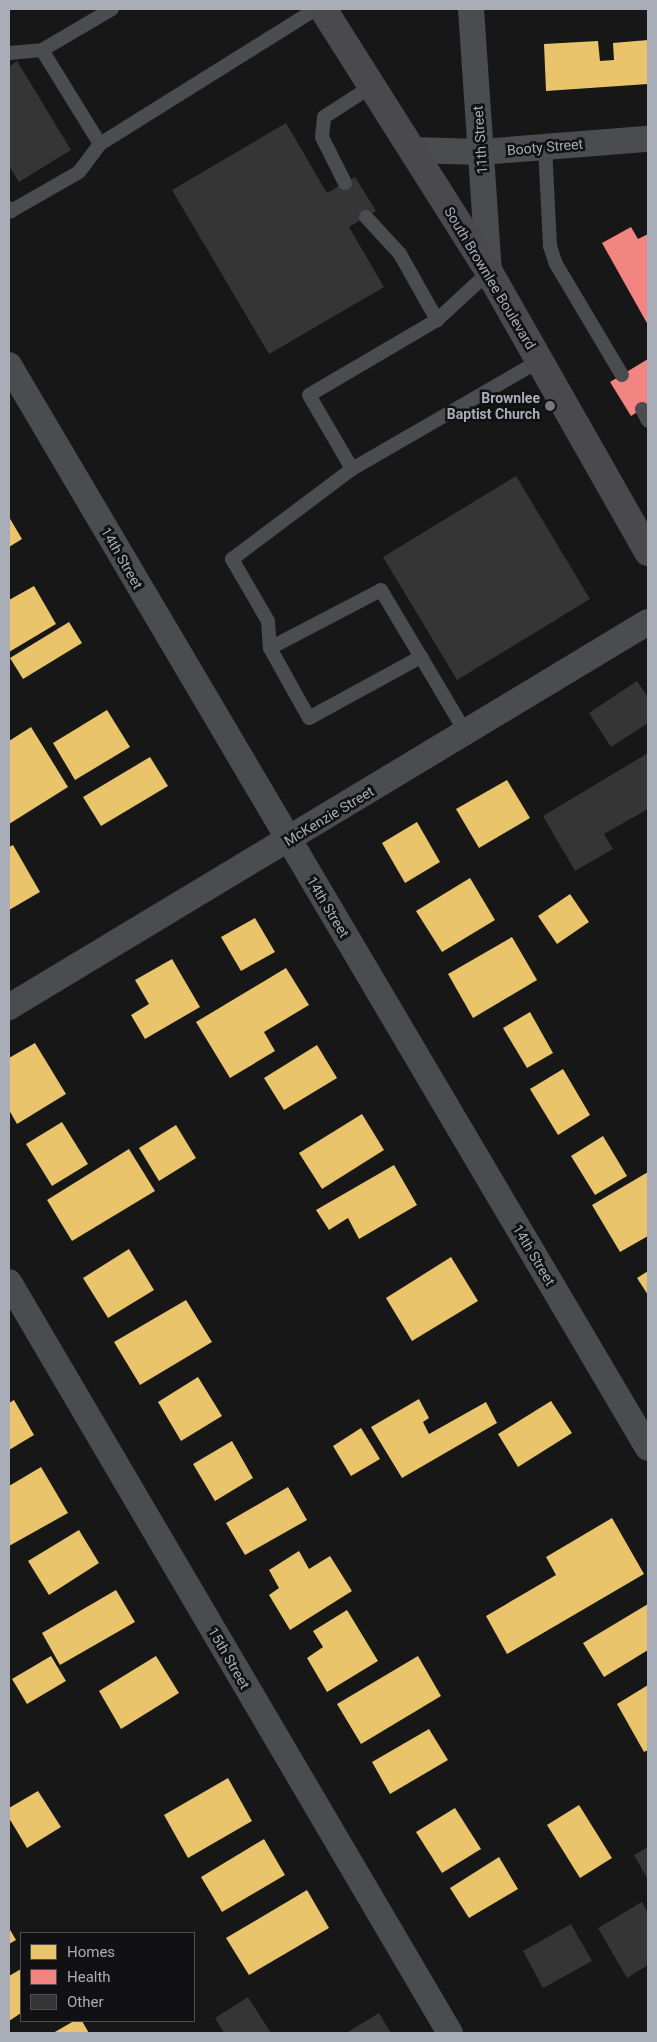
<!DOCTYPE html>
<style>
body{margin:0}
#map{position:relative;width:657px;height:2042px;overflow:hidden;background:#171717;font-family:Roboto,sans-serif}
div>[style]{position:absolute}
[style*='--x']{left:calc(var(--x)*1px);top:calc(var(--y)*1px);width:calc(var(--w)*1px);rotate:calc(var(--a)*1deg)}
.homes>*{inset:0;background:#e9c46a}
.health>*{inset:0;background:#f28482}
.building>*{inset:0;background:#353536}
.lane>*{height:14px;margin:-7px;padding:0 7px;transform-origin:7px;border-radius:7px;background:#4b4c50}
.street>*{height:26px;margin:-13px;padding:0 13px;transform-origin:13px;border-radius:13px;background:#4b4c50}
.secondary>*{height:28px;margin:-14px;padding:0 14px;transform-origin:14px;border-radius:14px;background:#4a4a4e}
.dots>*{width:14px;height:14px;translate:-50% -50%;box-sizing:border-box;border:2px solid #111113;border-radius:50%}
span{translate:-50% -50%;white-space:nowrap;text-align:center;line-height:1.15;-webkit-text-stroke:5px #111113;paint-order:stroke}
.street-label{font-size:14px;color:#a8adb8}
.poi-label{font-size:14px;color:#a8adb8;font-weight:700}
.right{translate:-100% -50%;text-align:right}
.frame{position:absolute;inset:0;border:10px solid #a8adb8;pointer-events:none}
.legend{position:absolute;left:20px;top:1932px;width:175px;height:90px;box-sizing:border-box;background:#111113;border:1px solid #4d4f55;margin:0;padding:6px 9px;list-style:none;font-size:15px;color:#a8adb8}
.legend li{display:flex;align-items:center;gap:10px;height:25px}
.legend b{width:25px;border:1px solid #4d4f55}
</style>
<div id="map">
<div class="homes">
<div style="clip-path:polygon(648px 40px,648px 84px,546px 91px,544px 44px,598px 41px,600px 61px,614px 60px,613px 43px)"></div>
<div style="clip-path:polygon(9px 517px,22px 539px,9px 547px)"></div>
<div style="clip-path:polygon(34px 586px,56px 624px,9px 652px,9px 600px)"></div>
<div style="clip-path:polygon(69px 622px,82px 643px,23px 679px,10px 658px)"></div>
<div style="clip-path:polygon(107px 710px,130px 747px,75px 780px,53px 743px)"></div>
<div style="clip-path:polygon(31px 727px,68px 787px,9px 824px,9px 741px)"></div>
<div style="clip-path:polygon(150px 757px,168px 786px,101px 826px,83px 797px)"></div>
<div style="clip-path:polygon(507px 780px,530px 818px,479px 848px,456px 809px)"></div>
<div style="clip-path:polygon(417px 822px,440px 862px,405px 883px,382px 843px)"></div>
<div style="clip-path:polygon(13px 845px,40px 892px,9px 910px,9px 847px)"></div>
<div style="clip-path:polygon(470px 878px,495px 920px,442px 952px,416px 911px)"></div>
<div style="clip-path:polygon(570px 894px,589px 922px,557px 944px,538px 916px)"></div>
<div style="clip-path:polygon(255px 918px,275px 952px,241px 971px,221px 937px)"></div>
<div style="clip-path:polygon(512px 937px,537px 980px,473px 1018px,448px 974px)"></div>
<div style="clip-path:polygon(172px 959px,200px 1007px,145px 1039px,131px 1015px,149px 1004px,135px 980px)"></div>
<div style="clip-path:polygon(286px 968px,309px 1005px,264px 1032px,275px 1051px,230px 1078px,196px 1022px)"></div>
<div style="clip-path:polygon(530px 1012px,553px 1053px,527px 1068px,503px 1028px)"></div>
<div style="clip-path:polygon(35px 1043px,66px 1094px,17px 1124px,9px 1110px,9px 1058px)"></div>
<div style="clip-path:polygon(317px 1045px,337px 1078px,284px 1110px,264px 1078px)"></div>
<div style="clip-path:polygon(563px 1069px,590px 1115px,558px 1135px,530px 1089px)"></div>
<div style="clip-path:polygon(362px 1114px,384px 1150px,322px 1189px,299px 1153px)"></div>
<div style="clip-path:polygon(62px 1122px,88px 1164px,52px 1186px,26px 1144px)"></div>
<div style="clip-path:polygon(176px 1125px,196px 1158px,159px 1181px,139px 1148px)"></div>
<div style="clip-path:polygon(603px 1136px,627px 1176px,595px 1195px,571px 1156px)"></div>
<div style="clip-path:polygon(129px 1149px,155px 1191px,72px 1241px,47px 1200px)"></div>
<div style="clip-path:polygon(394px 1165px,417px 1205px,359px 1239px,348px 1218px,329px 1230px,316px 1210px)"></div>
<div style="clip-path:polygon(648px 1172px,648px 1236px,620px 1252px,592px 1205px)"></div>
<div style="clip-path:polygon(129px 1249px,154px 1290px,108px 1318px,83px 1278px)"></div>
<div style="clip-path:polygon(451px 1257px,478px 1301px,412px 1341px,386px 1298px)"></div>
<div style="clip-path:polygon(648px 1271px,648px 1295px,637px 1278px)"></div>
<div style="clip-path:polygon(186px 1300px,212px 1342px,140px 1385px,114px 1342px)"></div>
<div style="clip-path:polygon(198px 1377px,222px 1416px,181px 1441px,158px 1402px)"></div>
<div style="clip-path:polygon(419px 1399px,429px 1418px,423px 1422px,429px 1434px,486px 1402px,497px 1423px,402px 1478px,371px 1427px)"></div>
<div style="clip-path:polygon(14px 1400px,34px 1435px,9px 1450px,9px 1403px)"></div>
<div style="clip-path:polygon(551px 1401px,572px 1433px,518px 1467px,498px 1434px)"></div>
<div style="clip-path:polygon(361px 1428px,380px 1459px,351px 1476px,333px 1446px)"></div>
<div style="clip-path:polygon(232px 1441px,253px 1478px,215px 1501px,193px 1464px)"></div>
<div style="clip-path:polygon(41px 1467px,68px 1513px,9px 1546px,9px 1486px)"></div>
<div style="clip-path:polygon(288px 1487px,307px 1520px,245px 1555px,226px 1523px)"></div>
<div style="clip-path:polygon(612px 1518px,644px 1574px,507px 1654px,486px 1616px,556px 1575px,546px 1557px)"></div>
<div style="clip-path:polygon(79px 1530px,99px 1563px,49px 1595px,28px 1561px)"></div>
<div style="clip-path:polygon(299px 1551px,309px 1569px,330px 1556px,352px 1591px,290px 1630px,269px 1595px,279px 1588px,269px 1570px)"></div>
<div style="clip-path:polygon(116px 1590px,135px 1622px,60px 1665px,42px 1633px)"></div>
<div style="clip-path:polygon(648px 1604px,648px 1650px,604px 1677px,583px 1643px)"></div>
<div style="clip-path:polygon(347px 1610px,378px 1661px,327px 1692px,307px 1658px,323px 1647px,313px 1631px)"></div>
<div style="clip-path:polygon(51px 1656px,66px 1681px,27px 1704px,12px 1679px)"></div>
<div style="clip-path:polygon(156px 1656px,179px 1693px,121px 1729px,99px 1691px)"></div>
<div style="clip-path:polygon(418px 1656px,441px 1696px,361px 1744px,337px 1704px)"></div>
<div style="clip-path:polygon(648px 1685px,648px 1750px,644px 1752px,617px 1704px)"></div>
<div style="clip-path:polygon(429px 1729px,448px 1760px,390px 1794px,372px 1762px)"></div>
<div style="clip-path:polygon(228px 1778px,252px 1821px,188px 1858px,164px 1815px)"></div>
<div style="clip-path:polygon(38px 1791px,61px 1827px,27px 1848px,9px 1818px,9px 1808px)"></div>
<div style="clip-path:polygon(579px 1805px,612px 1858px,580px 1878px,547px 1825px)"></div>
<div style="clip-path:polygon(455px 1808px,481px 1849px,442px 1873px,416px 1832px)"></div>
<div style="clip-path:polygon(264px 1839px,285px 1875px,222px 1912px,201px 1877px)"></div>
<div style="clip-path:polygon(499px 1857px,518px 1889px,469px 1918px,450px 1888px)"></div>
<div style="clip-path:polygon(307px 1890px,329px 1928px,249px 1975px,226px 1938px)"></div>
<div style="clip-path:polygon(9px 1928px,16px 1940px,9px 1944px)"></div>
<div style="clip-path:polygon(21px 1969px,21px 2013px,9px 2021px,9px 1976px)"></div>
<div style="clip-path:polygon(74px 2021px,82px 2021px,89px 2033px,53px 2033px)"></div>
</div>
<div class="health">
<div style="clip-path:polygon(631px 227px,638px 239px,648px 234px,648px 325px,602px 243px)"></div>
<div style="clip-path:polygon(648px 359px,648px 405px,631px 416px,610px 382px)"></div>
</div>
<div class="building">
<div style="clip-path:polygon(17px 61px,71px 150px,19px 182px,9px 166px,9px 67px)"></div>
<div style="clip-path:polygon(286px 123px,327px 193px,355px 177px,376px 211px,349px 227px,384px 287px,269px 354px,172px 190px)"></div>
<div style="clip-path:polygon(516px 476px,590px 599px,457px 680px,383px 557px)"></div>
<div style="clip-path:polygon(637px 681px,648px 697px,648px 723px,611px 747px,589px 713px)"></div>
<div style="clip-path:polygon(648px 753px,648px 809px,604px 834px,613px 849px,575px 871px,543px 816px)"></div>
<div style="clip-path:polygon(648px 1847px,648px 1880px,634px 1855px)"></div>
<div style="clip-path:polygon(642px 1902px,648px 1913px,648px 1965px,627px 1978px,598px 1928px)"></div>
<div style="clip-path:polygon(571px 1924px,592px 1961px,543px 1988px,523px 1951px)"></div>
<div style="clip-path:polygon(248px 1997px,271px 2033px,224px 2033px,215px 2018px)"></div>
<div style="clip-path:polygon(379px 2013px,391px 2033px,346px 2033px)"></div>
</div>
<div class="lane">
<div style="--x:112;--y:9;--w:81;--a:149.6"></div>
<div style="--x:42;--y:50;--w:110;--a:58.3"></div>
<div style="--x:100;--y:144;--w:255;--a:-32"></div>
<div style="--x:9;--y:53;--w:33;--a:-5"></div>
<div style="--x:545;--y:147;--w:99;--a:87.1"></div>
<div style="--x:550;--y:246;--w:19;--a:72"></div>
<div style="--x:556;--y:264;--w:129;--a:59.3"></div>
<div style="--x:345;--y:183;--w:51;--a:-116.6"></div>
<div style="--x:322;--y:137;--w:20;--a:-84"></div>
<div style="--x:324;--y:117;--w:57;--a:-32.9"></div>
<div style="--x:9;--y:208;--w:4;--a:56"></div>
<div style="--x:11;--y:211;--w:78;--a:-29.8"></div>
<div style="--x:79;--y:172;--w:35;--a:-53"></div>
<div style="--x:366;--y:217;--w:50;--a:47.4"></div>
<div style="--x:400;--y:254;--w:76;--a:60.7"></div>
<div style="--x:489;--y:272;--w:71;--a:137.3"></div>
<div style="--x:437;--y:320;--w:148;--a:149.6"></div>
<div style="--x:309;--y:395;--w:86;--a:59.8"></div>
<div style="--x:352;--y:469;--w:216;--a:-30"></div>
<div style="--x:642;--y:409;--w:13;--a:63"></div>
<div style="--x:352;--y:469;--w:150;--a:143.1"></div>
<div style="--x:232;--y:559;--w:72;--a:59.9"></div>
<div style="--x:268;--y:621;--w:27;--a:86"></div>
<div style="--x:270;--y:648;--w:80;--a:60.9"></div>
<div style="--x:309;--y:718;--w:128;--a:-28.6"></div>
<div style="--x:421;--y:657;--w:88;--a:59.4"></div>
<div style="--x:270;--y:648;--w:125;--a:-27.6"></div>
<div style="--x:381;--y:590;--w:78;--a:59.2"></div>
</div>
<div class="street">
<div style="--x:471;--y:9;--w:264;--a:86.1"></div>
<div style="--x:412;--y:150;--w:69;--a:1.7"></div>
<div style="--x:481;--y:152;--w:168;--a:-4.5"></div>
<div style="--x:9;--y:365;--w:1257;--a:59.46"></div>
<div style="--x:9;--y:1007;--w:746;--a:-31.07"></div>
<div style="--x:9;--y:1282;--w:871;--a:59.58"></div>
</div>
<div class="secondary">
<div style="--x:323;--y:9;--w:311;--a:57.7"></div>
<div style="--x:489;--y:272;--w:322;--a:60.4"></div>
</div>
<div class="dots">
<div style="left:550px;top:406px;background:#757880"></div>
</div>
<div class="street-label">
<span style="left:480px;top:140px;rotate:-94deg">11th Street</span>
<span style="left:545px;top:147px;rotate:-5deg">Booty Street</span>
<span style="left:490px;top:278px;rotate:59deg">South Brownlee Boulevard</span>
<span style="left:122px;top:558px;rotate:60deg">14th Street</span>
<span style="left:329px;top:816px;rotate:-31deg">McKenzie Street</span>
<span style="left:328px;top:907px;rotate:59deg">14th Street</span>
<span style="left:534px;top:1255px;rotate:59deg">14th Street</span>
<span style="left:229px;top:1658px;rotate:60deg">15th Street</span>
</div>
<div class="poi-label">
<span class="right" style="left:540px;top:406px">Brownlee<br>Baptist Church</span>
</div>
<div class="frame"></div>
<ul class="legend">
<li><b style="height:14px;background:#e9c46a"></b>Homes</li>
<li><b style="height:14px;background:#f28482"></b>Health</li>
<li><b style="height:14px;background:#353536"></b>Other</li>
</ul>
</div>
